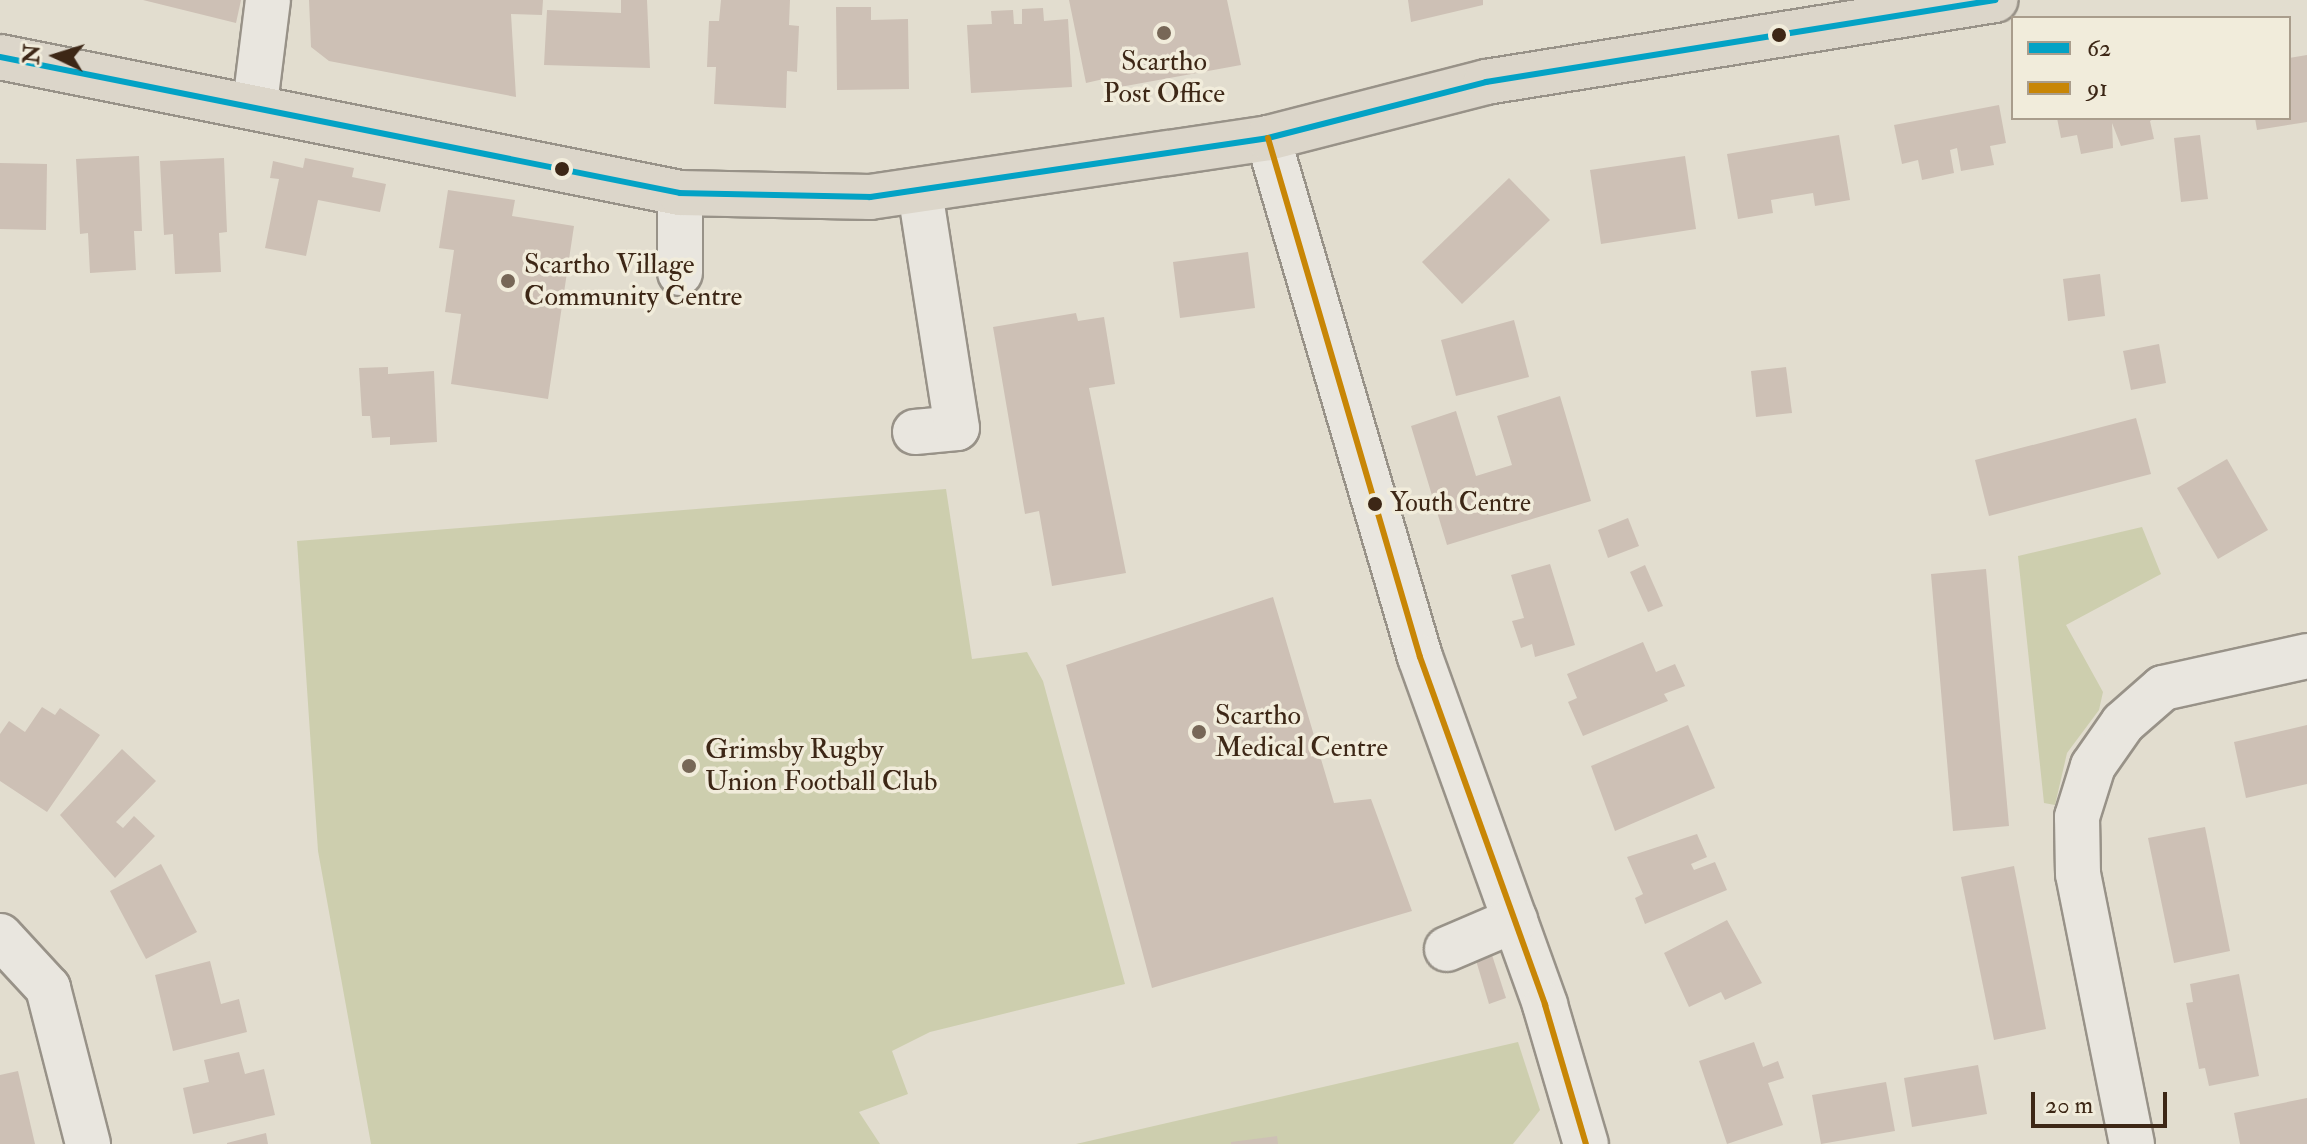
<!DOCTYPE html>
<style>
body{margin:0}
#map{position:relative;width:2307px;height:1144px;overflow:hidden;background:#e2ddcf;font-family:"IM FELL Double Pica",serif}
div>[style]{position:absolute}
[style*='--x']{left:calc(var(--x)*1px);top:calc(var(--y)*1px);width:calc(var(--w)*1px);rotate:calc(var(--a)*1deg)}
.green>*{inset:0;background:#cdceae}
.building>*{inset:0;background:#cdc0b5}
.roads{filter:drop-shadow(2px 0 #989288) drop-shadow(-2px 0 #989288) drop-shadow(0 2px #989288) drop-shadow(0 -2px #989288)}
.minor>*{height:44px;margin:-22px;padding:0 22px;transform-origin:22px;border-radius:22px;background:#e9e6df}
.major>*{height:44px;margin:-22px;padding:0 22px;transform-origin:22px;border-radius:22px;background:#dcd6ca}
.bus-1>*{height:6px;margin:-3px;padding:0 3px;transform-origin:3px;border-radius:3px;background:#03a2c5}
.bus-2>*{height:6px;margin:-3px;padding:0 3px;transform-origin:3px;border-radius:3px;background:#c88606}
.dots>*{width:22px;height:22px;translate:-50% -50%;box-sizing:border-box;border:4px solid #f1ecdb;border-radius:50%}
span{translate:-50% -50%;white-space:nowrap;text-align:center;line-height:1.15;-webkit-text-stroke:7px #f1ecdb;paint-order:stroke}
.bus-label{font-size:26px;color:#3d2716}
.left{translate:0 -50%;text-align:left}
.poi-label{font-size:28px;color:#3d2716}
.legend{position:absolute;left:2011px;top:16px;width:280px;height:104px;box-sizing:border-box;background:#f1ecdb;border:2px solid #a99d8c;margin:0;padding:10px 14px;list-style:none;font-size:24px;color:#3d2716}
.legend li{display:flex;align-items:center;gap:16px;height:40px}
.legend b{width:40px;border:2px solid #a99d8c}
.north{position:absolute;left:16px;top:16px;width:80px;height:80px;-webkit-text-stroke:6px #f1ecdb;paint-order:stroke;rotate:274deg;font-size:22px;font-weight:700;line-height:32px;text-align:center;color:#3d2716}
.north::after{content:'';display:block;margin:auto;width:28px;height:36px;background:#3d2716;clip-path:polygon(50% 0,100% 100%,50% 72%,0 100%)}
.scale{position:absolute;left:2031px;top:1092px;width:136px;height:36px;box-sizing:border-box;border:4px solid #3d2716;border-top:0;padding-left:10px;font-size:24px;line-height:28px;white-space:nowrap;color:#3d2716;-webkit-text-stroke:6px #f1ecdb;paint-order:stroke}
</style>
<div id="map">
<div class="green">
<div style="clip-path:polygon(946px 489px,972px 659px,1027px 652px,1043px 681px,1125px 984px,930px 1032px,892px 1051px,908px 1094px,859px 1112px,880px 1144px,371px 1144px,318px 851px,297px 541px)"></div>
<div style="clip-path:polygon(2142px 527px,2161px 574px,2066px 625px,2103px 692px,2099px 710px,2067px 753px,2055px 805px,2044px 803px,2018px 556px)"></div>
<div style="clip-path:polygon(1518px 1042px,1540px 1110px,1513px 1144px,1076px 1144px)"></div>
</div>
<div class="building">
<div style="clip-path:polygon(143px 0,241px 0,236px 23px)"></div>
<div style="clip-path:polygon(309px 0,543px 0,542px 15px,511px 14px,516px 97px,329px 61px,311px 47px)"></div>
<div style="clip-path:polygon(621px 0,647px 0,650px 68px,544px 65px,547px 10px,621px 13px)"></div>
<div style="clip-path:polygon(721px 0,790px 0,789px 25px,799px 26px,797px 72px,787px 71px,786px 108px,714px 104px,716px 67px,707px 67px,709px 21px,719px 21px)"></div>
<div style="clip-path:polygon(1069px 0,1227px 0,1241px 65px,1109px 89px,1108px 78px,1086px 83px)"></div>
<div style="clip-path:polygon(1408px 0,1483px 0,1483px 5px,1411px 22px)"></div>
<div style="clip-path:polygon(836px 7px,871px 7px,871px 20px,908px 19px,909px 89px,837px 90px)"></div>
<div style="clip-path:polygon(1043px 8px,1044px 21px,1068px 19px,1072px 87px,971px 93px,967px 25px,992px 24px,991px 11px,1013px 10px,1014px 24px,1022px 24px,1022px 9px)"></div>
<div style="clip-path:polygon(2307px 55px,2307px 122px,2257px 130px,2255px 118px,2289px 118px,2289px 58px)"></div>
<div style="clip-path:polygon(1999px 105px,2006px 143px,1990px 146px,1994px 165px,1961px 171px,1957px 148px,1950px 150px,1954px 173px,1922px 180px,1918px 160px,1902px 164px,1894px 125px)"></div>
<div style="clip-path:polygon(2057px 118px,2155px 118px,2150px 121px,2154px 139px,2121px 146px,2112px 123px,2113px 148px,2081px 154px,2077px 135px,2061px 138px)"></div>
<div style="clip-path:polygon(1839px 135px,1850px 200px,1815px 206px,1813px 193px,1771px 200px,1773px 213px,1738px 219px,1727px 154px)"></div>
<div style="clip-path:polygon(2200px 135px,2208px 199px,2181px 202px,2174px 138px)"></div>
<div style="clip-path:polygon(139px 156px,142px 231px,134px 231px,136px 270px,90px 273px,88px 233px,80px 234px,76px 159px)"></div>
<div style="clip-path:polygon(1685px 156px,1696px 229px,1601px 244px,1590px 170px)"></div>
<div style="clip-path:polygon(224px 158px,227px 232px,219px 233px,221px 272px,175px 274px,173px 234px,164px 235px,160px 161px)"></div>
<div style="clip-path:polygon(305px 158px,354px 168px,352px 177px,386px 184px,380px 212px,318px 200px,306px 256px,265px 248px,279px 179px,270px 178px,273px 161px,303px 168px)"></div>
<div style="clip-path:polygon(0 163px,47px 164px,46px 230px,0 229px)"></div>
<div style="clip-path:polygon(1509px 178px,1550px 220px,1462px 304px,1422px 262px)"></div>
<div style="clip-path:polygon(448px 190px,515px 200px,512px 216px,574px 226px,548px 399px,451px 384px,461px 314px,445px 312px,454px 250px,439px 248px)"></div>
<div style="clip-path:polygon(1248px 252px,1255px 308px,1180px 318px,1173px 262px)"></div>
<div style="clip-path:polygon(2100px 274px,2105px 316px,2068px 321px,2063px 279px)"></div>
<div style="clip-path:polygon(1076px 313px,1078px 321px,1104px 317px,1115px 384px,1089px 388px,1126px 573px,1052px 586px,1039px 511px,1025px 514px,993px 327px)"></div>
<div style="clip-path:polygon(1514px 320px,1529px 377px,1456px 396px,1441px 340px)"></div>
<div style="clip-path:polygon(2159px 344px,2166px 383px,2131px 390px,2123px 351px)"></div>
<div style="clip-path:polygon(388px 367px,388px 374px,434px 371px,437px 442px,390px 445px,390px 437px,372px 438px,370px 416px,362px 416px,359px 368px)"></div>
<div style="clip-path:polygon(1786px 367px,1792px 413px,1756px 417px,1751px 371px)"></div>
<div style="clip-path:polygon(1560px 396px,1591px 501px,1447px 545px,1411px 426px,1456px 411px,1476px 476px,1512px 465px,1497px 416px)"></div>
<div style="clip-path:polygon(2136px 418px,2151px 474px,1989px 516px,1975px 460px)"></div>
<div style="clip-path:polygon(2227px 459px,2268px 530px,2218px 559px,2177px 488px)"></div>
<div style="clip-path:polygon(1628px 518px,1639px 546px,1608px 558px,1598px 530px)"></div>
<div style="clip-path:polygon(1550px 564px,1575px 645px,1535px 657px,1532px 644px,1521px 648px,1512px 621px,1524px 618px,1511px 575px)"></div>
<div style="clip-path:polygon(1645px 565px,1663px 606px,1648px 612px,1630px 572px)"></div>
<div style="clip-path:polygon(1986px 569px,2009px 826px,1953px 831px,1931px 574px)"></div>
<div style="clip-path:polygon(1273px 597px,1334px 803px,1371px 799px,1412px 911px,1152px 988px,1066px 665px)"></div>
<div style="clip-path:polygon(1643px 642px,1656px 672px,1675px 664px,1685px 686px,1664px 694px,1668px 701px,1583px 736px,1568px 702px,1577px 698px,1567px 674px)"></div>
<div style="clip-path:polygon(42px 707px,55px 715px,60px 708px,100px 735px,47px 812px,0 781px,0 734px,9px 721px,25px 732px)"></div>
<div style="clip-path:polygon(1688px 725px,1715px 788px,1615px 831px,1591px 766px)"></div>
<div style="clip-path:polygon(2307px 725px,2307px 784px,2246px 798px,2234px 742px)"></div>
<div style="clip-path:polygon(122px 749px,156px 781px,116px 822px,123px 828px,134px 816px,155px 836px,115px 878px,60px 815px)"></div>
<div style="clip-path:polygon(2205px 827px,2230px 951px,2174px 963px,2148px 838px)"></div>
<div style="clip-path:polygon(1697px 834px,1707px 857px,1691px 864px,1694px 870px,1715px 862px,1727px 890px,1645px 924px,1635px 898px,1643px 894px,1627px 857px)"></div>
<div style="clip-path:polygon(161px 864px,197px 932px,146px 959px,110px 891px)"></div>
<div style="clip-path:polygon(2014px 866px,2046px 1029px,1994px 1040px,1961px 877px)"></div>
<div style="clip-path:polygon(1727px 920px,1762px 983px,1725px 1000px,1721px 992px,1689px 1007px,1664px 953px)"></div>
<div style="clip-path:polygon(1491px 952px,1506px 998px,1489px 1004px,1475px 957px)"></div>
<div style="clip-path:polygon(210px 961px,221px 1004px,239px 999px,247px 1032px,173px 1051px,155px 975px)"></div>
<div style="clip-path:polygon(2239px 974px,2259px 1076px,2209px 1086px,2205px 1068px,2199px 1069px,2186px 1003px,2193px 1002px,2190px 984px)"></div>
<div style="clip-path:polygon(1754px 1042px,1763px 1067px,1778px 1061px,1784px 1078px,1768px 1083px,1783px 1125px,1727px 1144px,1699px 1061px)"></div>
<div style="clip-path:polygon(239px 1052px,245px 1074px,264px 1069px,275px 1115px,193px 1134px,183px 1088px,209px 1082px,204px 1060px)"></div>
<div style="clip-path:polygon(1978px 1065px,1987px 1114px,1912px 1127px,1904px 1078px)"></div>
<div style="clip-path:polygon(18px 1071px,35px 1144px,0 1144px,0 1075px)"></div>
<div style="clip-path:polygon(1886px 1082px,1895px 1131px,1821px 1144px,1812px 1095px)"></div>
<div style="clip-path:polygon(2307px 1098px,2307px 1144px,2240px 1144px,2234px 1113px)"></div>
<div style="clip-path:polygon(266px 1133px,268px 1144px,227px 1144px,227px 1143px)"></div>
<div style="clip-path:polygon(1277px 1136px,1278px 1144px,1231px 1144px,1231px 1142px)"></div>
</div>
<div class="roads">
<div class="minor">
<div style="--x:255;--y:104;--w:105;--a:-82.9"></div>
<div style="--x:1268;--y:138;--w:541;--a:73.68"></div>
<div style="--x:1420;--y:657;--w:370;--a:70.2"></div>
<div style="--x:1545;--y:1005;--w:145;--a:73.6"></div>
<div style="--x:680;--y:193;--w:80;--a:90"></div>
<div style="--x:915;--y:432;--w:42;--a:-5.4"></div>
<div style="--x:957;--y:428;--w:239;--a:-98.9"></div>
<div style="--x:0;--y:936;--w:71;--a:47.3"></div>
<div style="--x:48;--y:988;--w:161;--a:75.6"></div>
<div style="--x:1447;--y:949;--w:74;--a:-23.1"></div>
<div style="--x:2132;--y:1144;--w:275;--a:-101.3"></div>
<div style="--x:2078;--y:874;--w:57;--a:-91"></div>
<div style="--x:2077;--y:817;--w:53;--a:-72.6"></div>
<div style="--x:2093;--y:766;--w:52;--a:-55.1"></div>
<div style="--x:2123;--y:723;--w:53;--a:-41.2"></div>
<div style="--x:2163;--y:688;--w:148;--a:-12.5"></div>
</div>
<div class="major">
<div style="--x:0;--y:57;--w:693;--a:11.31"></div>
<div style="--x:680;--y:193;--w:190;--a:1.2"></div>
<div style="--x:870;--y:197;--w:402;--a:-8.4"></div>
<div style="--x:1268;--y:138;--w:225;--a:-14.4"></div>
<div style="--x:1486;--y:82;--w:516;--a:-9.15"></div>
</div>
</div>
<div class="bus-1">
<div style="--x:0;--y:57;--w:693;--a:11.31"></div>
<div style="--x:680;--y:193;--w:190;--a:1.2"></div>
<div style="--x:870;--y:197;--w:402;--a:-8.4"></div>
<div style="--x:1268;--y:138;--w:225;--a:-14.4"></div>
<div style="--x:1486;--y:82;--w:516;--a:-9.15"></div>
</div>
<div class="bus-2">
<div style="--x:1268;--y:138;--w:541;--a:73.68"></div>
<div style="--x:1420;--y:657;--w:370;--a:70.2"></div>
<div style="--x:1545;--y:1005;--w:145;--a:73.6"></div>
</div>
<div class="dots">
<div style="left:1164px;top:33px;background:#776757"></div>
<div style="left:1779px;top:35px;background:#3d2716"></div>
<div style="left:562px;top:169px;background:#3d2716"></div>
<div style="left:508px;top:281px;background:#776757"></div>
<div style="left:1375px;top:504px;background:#3d2716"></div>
<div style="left:1199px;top:732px;background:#776757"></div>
<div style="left:689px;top:766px;background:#776757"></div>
</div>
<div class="bus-label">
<span class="left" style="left:1390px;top:504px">Youth Centre</span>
</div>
<div class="poi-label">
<span style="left:1164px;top:78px">Scartho<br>Post Office</span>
<span class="left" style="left:524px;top:281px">Scartho Village<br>Community Centre</span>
<span class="left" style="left:1215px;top:732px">Scartho<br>Medical Centre</span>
<span class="left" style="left:705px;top:766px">Grimsby Rugby<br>Union Football Club</span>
</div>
<ul class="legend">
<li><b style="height:10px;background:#03a2c5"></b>62</li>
<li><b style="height:10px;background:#c88606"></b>91</li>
</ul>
<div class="north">N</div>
<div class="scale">20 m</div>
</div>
